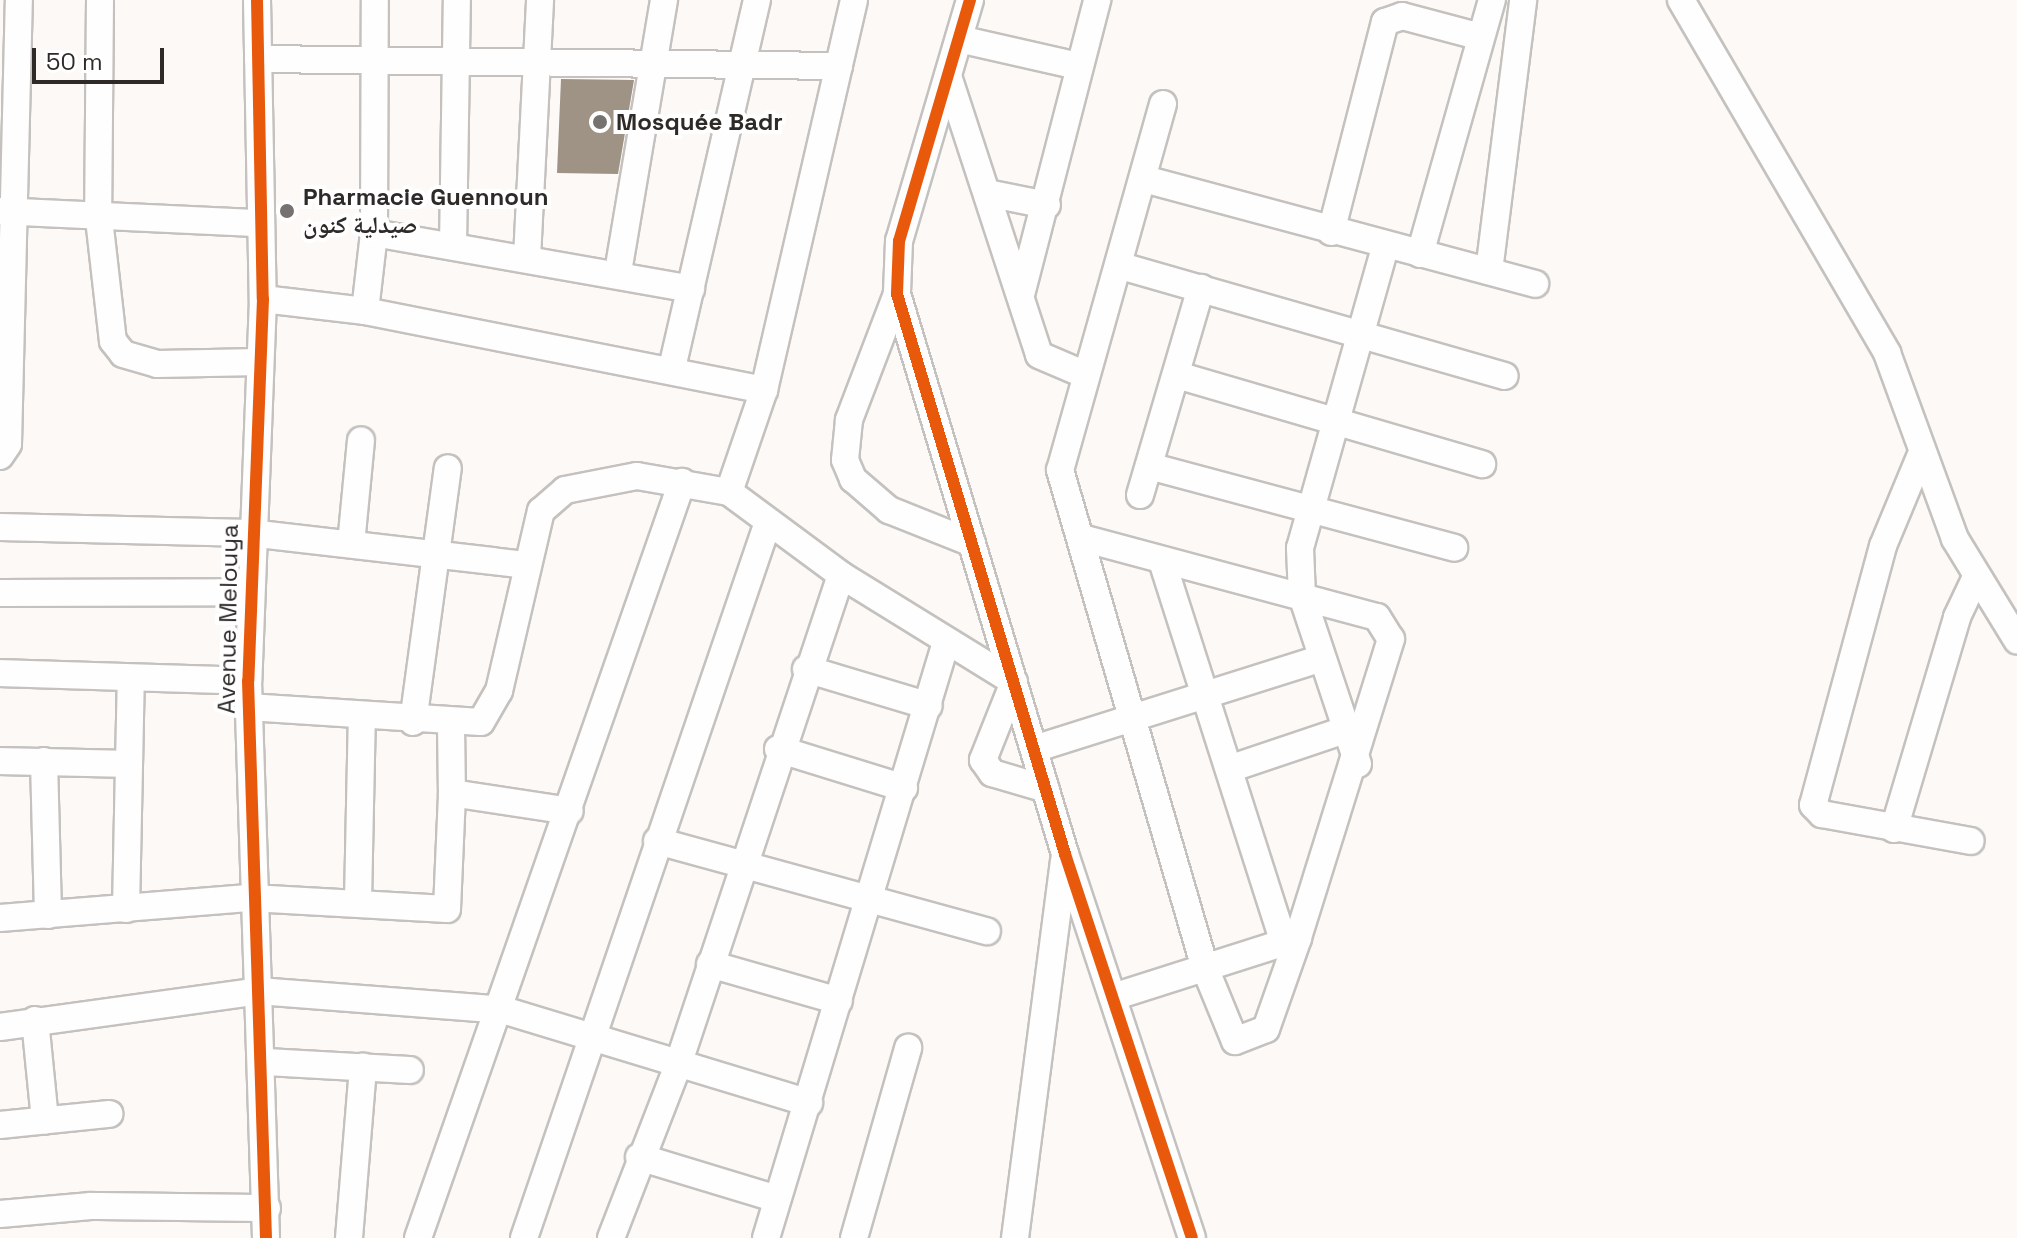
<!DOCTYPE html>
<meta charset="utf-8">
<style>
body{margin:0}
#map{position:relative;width:2017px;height:1238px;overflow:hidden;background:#fcf9f6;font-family:"Space Grotesk","Noto Naskh Arabic",sans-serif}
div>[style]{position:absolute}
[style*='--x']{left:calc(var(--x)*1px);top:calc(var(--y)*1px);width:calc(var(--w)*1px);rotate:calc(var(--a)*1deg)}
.building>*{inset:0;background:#9e9385}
.roads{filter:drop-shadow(2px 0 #c4c1be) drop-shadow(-2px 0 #c4c1be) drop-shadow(0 2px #c4c1be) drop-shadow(0 -2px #c4c1be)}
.minor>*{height:26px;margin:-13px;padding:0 13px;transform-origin:13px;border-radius:13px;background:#fffefe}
.cycleway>*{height:12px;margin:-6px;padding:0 6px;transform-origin:6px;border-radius:6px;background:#e8590c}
.dots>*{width:22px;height:22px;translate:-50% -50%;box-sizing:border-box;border:4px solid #fff;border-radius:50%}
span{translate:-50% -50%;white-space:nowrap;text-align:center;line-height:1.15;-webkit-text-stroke:8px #fff;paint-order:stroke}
.poi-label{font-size:24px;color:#2d2a28;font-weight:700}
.left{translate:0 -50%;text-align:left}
.street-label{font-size:24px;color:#2d2a28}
.scale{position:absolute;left:32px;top:48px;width:132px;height:36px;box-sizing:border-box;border:4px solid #2d2a28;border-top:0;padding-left:10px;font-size:24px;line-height:28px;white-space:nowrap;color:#2d2a28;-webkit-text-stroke:6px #fff;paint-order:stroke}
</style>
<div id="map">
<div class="building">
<div style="clip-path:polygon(561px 79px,634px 80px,618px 174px,557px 173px)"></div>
</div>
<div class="roads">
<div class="minor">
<div style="--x:100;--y:0;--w:210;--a:90.5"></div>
<div style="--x:98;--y:210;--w:132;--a:83.5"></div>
<div style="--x:113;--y:341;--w:16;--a:52"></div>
<div style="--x:123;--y:354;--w:35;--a:16"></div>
<div style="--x:157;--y:364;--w:103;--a:-1.1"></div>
<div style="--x:257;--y:0;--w:299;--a:88.9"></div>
<div style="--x:263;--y:299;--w:382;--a:92.2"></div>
<div style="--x:248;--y:681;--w:557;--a:88.15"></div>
<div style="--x:970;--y:0;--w:251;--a:106.4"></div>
<div style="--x:899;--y:241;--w:53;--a:92.2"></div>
<div style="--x:897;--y:294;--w:585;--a:73.3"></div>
<div style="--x:1065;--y:854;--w:404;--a:71.7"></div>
<div style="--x:1681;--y:0;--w:409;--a:59.7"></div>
<div style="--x:1887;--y:353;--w:198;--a:69.9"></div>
<div style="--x:1955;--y:539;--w:119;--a:58.5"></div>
<div style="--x:959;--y:39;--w:122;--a:12.8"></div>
<div style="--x:258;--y:59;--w:581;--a:0.69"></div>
<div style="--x:948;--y:76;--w:293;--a:71.9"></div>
<div style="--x:1039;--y:355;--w:51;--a:23.1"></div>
<div style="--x:1163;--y:104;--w:380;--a:105.7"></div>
<div style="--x:1060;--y:470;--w:519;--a:73.77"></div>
<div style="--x:1205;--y:968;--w:79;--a:67.7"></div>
<div style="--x:1235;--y:1041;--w:33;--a:-21"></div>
<div style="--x:1266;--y:1029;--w:96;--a:-70.6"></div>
<div style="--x:1144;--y:179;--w:405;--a:15"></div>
<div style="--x:992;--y:194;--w:56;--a:11.3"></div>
<div style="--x:0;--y:211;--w:258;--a:2.7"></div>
<div style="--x:1331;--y:232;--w:217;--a:-75.6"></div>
<div style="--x:1385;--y:22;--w:18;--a:-19"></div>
<div style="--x:1402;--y:16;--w:78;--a:14.9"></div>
<div style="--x:374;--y:233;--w:322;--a:10"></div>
<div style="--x:453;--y:246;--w:246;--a:-89.1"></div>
<div style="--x:1420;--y:254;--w:264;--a:-74.2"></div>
<div style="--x:527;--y:258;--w:258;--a:-87.1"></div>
<div style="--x:1121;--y:266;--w:399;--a:16"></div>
<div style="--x:1489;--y:271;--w:273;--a:-82.8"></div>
<div style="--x:618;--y:272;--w:276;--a:-80.4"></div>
<div style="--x:1022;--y:291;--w:301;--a:-75.5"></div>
<div style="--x:897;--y:294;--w:135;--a:110.9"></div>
<div style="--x:849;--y:420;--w:40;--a:95.7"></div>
<div style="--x:845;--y:460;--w:21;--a:67"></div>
<div style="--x:853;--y:479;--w:48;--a:40.7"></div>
<div style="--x:889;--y:510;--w:89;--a:21.7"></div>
<div style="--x:263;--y:299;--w:103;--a:6.7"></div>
<div style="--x:365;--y:311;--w:407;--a:11.2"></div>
<div style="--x:365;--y:311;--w:79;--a:-83.4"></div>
<div style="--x:374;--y:233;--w:233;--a:-89.8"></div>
<div style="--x:672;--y:368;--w:378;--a:-77"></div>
<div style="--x:1177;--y:375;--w:318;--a:16.3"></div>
<div style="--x:0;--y:456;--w:14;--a:-56"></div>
<div style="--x:8;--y:444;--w:444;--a:-88.6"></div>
<div style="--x:1920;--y:457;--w:96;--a:112.6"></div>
<div style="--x:1883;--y:546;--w:268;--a:105.1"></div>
<div style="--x:1813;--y:805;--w:13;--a:45"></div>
<div style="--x:1822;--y:814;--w:151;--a:10.3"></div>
<div style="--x:1149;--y:466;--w:316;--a:15"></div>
<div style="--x:729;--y:492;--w:108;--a:-71.1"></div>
<div style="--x:764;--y:390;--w:400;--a:-77"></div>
<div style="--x:1140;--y:495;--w:216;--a:-73.6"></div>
<div style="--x:0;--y:527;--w:250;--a:1.4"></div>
<div style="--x:250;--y:533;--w:279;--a:6.6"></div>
<div style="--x:1082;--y:538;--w:305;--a:15"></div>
<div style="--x:1377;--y:617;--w:26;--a:58"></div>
<div style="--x:1391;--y:639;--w:313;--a:107.3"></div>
<div style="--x:1298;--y:938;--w:194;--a:162.3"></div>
<div style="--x:351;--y:544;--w:104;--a:-84.5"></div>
<div style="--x:1163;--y:564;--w:398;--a:72.3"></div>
<div style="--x:0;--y:593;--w:249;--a:-0.2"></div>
<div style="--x:806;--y:669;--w:128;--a:16.7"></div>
<div style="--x:0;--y:673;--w:248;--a:1.8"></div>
<div style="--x:248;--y:707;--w:233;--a:3.7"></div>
<div style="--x:481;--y:722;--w:36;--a:-60"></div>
<div style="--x:499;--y:691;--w:185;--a:-76.9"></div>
<div style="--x:541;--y:511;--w:32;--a:-41"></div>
<div style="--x:565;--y:490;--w:73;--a:-11"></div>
<div style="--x:637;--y:476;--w:93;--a:9.9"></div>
<div style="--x:729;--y:492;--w:139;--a:36.5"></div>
<div style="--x:841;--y:575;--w:203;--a:31.7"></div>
<div style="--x:1014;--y:682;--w:84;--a:111.7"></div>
<div style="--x:983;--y:760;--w:16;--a:55"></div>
<div style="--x:992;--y:773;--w:56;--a:16.5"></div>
<div style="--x:413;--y:722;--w:256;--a:-82.2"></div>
<div style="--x:451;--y:725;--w:68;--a:89.2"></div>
<div style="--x:452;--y:793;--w:119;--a:8.7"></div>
<div style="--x:778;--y:749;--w:132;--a:17.2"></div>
<div style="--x:1034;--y:749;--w:299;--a:-17.5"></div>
<div style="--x:0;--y:761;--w:129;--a:1.3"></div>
<div style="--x:44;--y:761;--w:154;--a:88.5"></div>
<div style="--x:1358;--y:764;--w:177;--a:-108.4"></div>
<div style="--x:1302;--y:596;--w:48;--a:-92.4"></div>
<div style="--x:1300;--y:548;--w:313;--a:-74.2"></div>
<div style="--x:1229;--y:769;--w:122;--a:-18.6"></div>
<div style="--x:1894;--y:829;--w:221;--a:-73.4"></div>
<div style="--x:1957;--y:617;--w:44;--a:-64.6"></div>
<div style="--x:657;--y:841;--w:342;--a:15.3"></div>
<div style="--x:358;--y:901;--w:186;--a:-88.8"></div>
<div style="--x:126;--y:909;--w:231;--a:-88.8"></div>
<div style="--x:0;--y:918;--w:252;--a:-4.6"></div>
<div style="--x:251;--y:898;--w:196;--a:3.2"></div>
<div style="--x:447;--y:909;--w:116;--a:-87.5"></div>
<div style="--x:710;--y:964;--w:134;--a:16"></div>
<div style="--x:35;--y:1020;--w:101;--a:84.3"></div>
<div style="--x:0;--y:1027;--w:260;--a:-7.9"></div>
<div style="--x:258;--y:991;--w:246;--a:4.4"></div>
<div style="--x:503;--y:1010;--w:320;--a:16.9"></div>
<div style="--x:266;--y:1062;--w:144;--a:3.2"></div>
<div style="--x:0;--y:1125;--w:110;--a:-5.8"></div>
<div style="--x:639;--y:1157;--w:144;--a:16.9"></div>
<div style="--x:0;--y:1214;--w:91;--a:-5"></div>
<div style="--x:91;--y:1206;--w:176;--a:0.7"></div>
<div style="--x:349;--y:1238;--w:172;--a:-85.3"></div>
<div style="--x:418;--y:1238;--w:801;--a:-70.75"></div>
<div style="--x:524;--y:1238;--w:753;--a:-71.18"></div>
<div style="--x:611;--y:1238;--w:186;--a:-68.8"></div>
<div style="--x:678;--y:1065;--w:516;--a:-71.6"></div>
<div style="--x:766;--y:1238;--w:623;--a:-73.19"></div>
<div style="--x:854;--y:1238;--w:198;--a:-74.1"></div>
<div style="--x:1015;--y:1238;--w:380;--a:-82.6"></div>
</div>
</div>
<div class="cycleway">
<div style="--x:257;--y:0;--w:299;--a:88.9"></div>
<div style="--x:263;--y:299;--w:382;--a:92.2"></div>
<div style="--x:248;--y:681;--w:557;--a:88.15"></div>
<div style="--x:970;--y:0;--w:251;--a:106.4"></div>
<div style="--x:899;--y:241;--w:53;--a:92.2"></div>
<div style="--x:897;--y:294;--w:585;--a:73.3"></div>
<div style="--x:1065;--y:854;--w:404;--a:71.7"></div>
</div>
<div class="dots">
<div style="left:600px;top:122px;background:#757270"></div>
<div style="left:287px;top:211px;background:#757270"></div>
</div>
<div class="poi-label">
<span class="left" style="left:616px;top:122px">Mosquée Badr</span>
<span class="left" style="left:303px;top:211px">Pharmacie Guennoun<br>صيدلية كنون</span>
</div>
<div class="street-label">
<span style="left:228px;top:619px;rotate:-89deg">Avenue Melouya</span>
</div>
<div class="scale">50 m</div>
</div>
